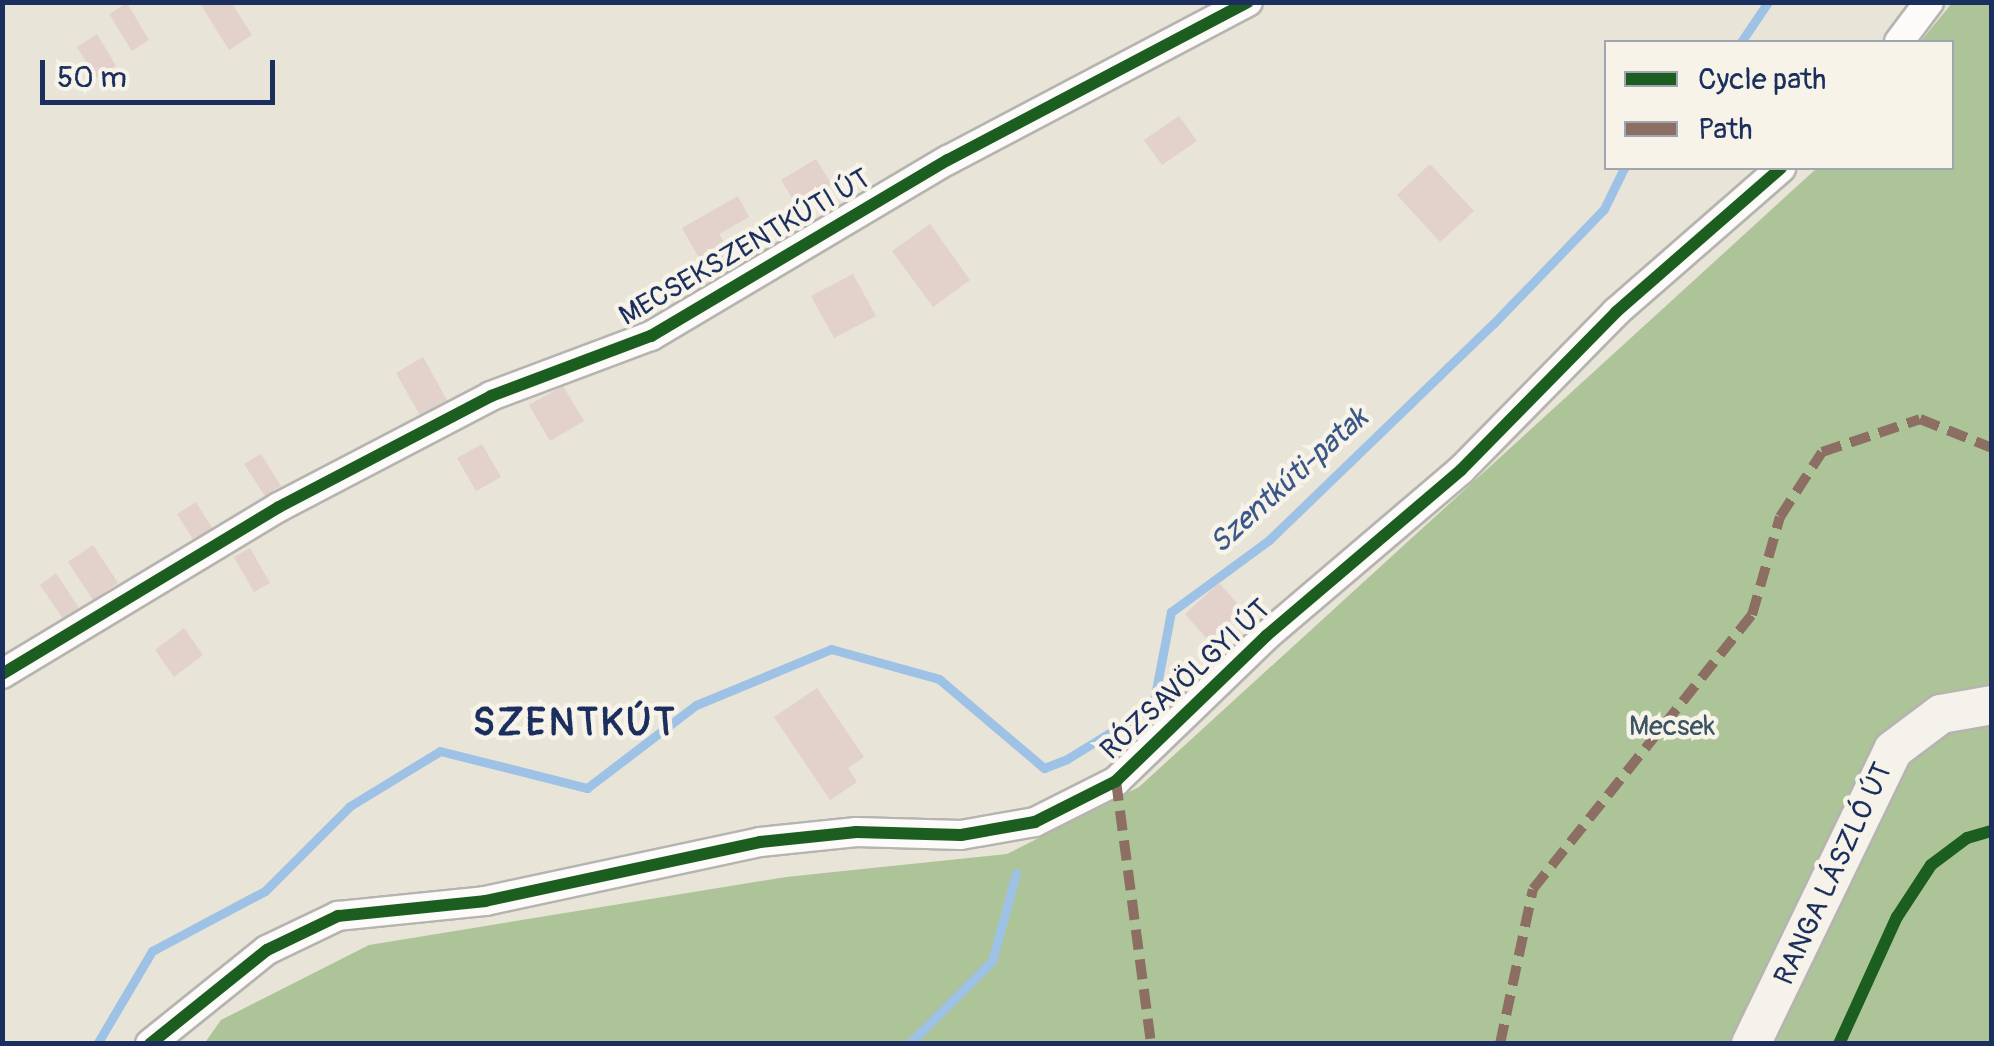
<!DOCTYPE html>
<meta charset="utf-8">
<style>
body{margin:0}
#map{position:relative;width:1994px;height:1046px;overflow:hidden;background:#e8e4d7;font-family:Pangolin,sans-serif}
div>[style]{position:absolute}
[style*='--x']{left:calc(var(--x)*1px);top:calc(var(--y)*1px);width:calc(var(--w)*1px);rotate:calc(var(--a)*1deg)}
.forest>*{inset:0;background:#acc498}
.stream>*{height:9px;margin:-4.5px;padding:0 4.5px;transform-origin:4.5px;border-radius:4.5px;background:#9ec2e6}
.building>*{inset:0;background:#e3d1cb}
.roads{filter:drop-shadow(2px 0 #b5b4b0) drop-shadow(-2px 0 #b5b4b0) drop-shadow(0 2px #b5b4b0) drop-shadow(0 -2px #b5b4b0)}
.street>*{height:28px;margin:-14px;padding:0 14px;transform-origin:14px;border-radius:14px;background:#fcfbf9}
.secondary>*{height:38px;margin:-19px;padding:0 19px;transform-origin:19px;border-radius:19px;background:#f5f2eb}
.quiet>*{height:10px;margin-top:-5px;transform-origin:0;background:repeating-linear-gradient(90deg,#8d6e63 0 20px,transparent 0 30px)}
.cycleway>*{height:12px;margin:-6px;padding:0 6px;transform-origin:6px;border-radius:6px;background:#1b5e20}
span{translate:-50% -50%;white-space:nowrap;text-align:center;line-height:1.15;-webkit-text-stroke:9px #f7f3e8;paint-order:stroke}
.street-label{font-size:28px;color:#1b2f5e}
.park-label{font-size:28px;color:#3a5463}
.water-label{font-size:30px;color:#395789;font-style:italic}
.district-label{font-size:38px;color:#1b2f5e;font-weight:700;letter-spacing:2.5px}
.frame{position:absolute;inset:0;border:5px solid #1b2f5e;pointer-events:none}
.legend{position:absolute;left:1604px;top:40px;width:350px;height:130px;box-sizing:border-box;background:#f7f3e8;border:2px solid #9fa5b1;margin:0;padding:12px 18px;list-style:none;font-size:30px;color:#1b2f5e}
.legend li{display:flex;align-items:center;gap:20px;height:50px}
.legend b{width:50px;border:2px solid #9fa5b1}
.scale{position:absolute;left:40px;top:60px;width:235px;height:45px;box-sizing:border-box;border:5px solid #1b2f5e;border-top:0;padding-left:12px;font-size:30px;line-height:35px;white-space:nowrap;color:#1b2f5e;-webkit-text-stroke:8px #f7f3e8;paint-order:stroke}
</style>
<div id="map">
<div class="forest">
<div style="clip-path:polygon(1952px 3px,1991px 3px,1991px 1043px,204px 1044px,221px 1020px,369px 945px,786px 877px,1007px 854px,1139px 787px,1817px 168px,1952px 168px,1952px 42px,1920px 42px)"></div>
</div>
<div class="stream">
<div style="--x:1741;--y:42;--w:48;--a:-56"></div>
<div style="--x:97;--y:1044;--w:108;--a:-59.4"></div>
<div style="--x:152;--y:951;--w:128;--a:-28"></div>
<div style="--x:265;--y:891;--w:120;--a:-45"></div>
<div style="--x:350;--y:806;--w:105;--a:-31.4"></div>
<div style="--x:440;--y:751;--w:152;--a:14.1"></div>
<div style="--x:587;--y:788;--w:137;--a:-37.3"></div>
<div style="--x:696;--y:705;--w:146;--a:-22.5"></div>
<div style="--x:831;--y:649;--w:112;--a:15.5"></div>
<div style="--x:939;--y:679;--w:138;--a:40.3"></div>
<div style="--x:1044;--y:768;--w:25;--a:-21"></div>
<div style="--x:1067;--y:759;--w:101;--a:-31.6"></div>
<div style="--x:1153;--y:706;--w:96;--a:-79.2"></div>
<div style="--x:1171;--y:612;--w:122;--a:-36.3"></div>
<div style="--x:1269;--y:540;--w:311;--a:-44"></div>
<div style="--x:1493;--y:324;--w:160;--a:-46"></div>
<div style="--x:1604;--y:209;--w:46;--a:-64"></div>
<div style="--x:909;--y:1044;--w:117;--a:-45"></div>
<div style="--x:992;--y:961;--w:91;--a:-74.7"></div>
</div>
<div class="building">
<div style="clip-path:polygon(199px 2px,231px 2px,252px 35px,229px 50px)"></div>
<div style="clip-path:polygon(127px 3px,149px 40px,132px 51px,109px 14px)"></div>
<div style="clip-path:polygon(97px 34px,116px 66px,96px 78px,77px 47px)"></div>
<div style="clip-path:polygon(1179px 116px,1197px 141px,1162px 165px,1144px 140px)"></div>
<div style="clip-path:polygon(816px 159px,832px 185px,797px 206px,781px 180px)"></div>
<div style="clip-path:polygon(1430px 164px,1474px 211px,1440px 242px,1397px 195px)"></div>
<div style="clip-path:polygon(738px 196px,749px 217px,719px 234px,738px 267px,712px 281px,682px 228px)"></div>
<div style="clip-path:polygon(930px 224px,970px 280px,933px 307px,892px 251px)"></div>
<div style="clip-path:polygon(853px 274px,876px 316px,834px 338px,811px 296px)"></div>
<div style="clip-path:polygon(423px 357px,449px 404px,422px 419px,396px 373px)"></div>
<div style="clip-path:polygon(563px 386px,584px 421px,550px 441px,529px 405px)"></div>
<div style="clip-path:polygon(482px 444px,501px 477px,476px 491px,457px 458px)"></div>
<div style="clip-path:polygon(261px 454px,281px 486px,265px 496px,244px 464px)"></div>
<div style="clip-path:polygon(196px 502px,217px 536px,198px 547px,177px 514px)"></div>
<div style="clip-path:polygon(93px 545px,118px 583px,93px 600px,68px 562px)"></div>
<div style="clip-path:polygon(250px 548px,270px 583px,254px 592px,234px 557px)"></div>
<div style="clip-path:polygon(56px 573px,79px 608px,63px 619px,40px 585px)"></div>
<div style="clip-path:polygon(1219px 583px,1243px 610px,1209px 641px,1185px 614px)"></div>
<div style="clip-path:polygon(184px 628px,203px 655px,174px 677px,155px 650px)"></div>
<div style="clip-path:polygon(817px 688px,864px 757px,848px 768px,857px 782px,830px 800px,774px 717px)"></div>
</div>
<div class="roads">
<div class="street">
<div style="--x:1899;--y:42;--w:50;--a:-53.1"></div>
<div style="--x:2;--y:674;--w:323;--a:-31.1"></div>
<div style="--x:279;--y:507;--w:239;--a:-27.6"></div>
<div style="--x:491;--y:396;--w:171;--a:-20.6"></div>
<div style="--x:651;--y:336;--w:345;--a:-30.7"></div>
<div style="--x:948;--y:160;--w:339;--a:-27.8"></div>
<div style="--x:150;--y:1044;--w:150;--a:-38.8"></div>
<div style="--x:267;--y:950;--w:79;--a:-25.6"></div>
<div style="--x:338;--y:916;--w:148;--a:-5.8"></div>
<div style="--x:485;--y:901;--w:281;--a:-12.1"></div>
<div style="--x:760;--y:842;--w:97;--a:-5.9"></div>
<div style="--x:856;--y:832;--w:105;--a:1.6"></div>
<div style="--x:961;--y:835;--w:75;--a:-10"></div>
<div style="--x:1035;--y:822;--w:91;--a:-26.8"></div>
<div style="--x:1116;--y:781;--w:209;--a:-44"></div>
<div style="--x:1266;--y:636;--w:256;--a:-40.4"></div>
<div style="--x:1461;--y:470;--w:221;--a:-45.5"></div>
<div style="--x:1616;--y:312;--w:219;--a:-41.1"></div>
</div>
<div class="secondary">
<div style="--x:1751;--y:1044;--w:326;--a:-64.2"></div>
<div style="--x:1893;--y:750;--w:60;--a:-36.9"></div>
<div style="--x:1941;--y:714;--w:52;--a:-10"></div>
</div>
</div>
<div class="quiet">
<div style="--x:1116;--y:781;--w:265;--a:82.4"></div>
<div style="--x:1500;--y:1044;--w:158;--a:-78"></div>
<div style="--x:1533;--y:889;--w:351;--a:-51.4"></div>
<div style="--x:1752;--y:615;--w:102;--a:-74.1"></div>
<div style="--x:1780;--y:517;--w:77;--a:-57.1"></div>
<div style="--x:1822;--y:452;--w:103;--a:-18.6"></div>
<div style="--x:1920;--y:419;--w:78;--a:21.9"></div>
</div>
<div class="cycleway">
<div style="--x:2;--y:674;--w:323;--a:-31.1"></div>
<div style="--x:279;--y:507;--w:239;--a:-27.6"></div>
<div style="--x:491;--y:396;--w:171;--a:-20.6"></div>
<div style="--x:651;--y:336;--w:345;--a:-30.7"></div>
<div style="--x:948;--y:160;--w:339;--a:-27.8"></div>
<div style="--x:150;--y:1044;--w:150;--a:-38.8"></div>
<div style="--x:267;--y:950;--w:79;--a:-25.6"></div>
<div style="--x:338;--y:916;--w:148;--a:-5.8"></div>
<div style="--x:485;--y:901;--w:281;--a:-12.1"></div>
<div style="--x:760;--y:842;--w:97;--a:-5.9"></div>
<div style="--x:856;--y:832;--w:105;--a:1.6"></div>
<div style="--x:961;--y:835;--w:75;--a:-10"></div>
<div style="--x:1035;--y:822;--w:91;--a:-26.8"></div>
<div style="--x:1116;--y:781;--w:209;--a:-44"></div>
<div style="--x:1266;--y:636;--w:256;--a:-40.4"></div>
<div style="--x:1461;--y:470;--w:221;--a:-45.5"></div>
<div style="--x:1616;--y:312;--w:219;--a:-41.1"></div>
<div style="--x:1839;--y:1044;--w:140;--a:-65.5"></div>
<div style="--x:1897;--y:917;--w:62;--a:-56.8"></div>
<div style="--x:1931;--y:865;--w:45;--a:-36.9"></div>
<div style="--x:1967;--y:838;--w:26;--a:-16"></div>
</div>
<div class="street-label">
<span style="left:745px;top:248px;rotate:-30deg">MECSEKSZENTKÚTI ÚT</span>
<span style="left:1186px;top:680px;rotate:-43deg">RÓZSAVÖLGYI ÚT</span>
<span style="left:1834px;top:874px;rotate:-65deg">RANGA LÁSZLÓ ÚT</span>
</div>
<div class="park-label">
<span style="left:1672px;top:727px">Mecsek</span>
</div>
<div class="water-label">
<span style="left:1289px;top:481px;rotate:-42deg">Szentkúti-patak</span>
</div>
<div class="district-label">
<span style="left:575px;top:724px">SZENTKÚT</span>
</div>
<div class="frame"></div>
<ul class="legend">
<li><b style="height:12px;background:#1b5e20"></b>Cycle path</li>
<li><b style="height:12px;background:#8d6e63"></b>Path</li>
</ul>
<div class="scale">50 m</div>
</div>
